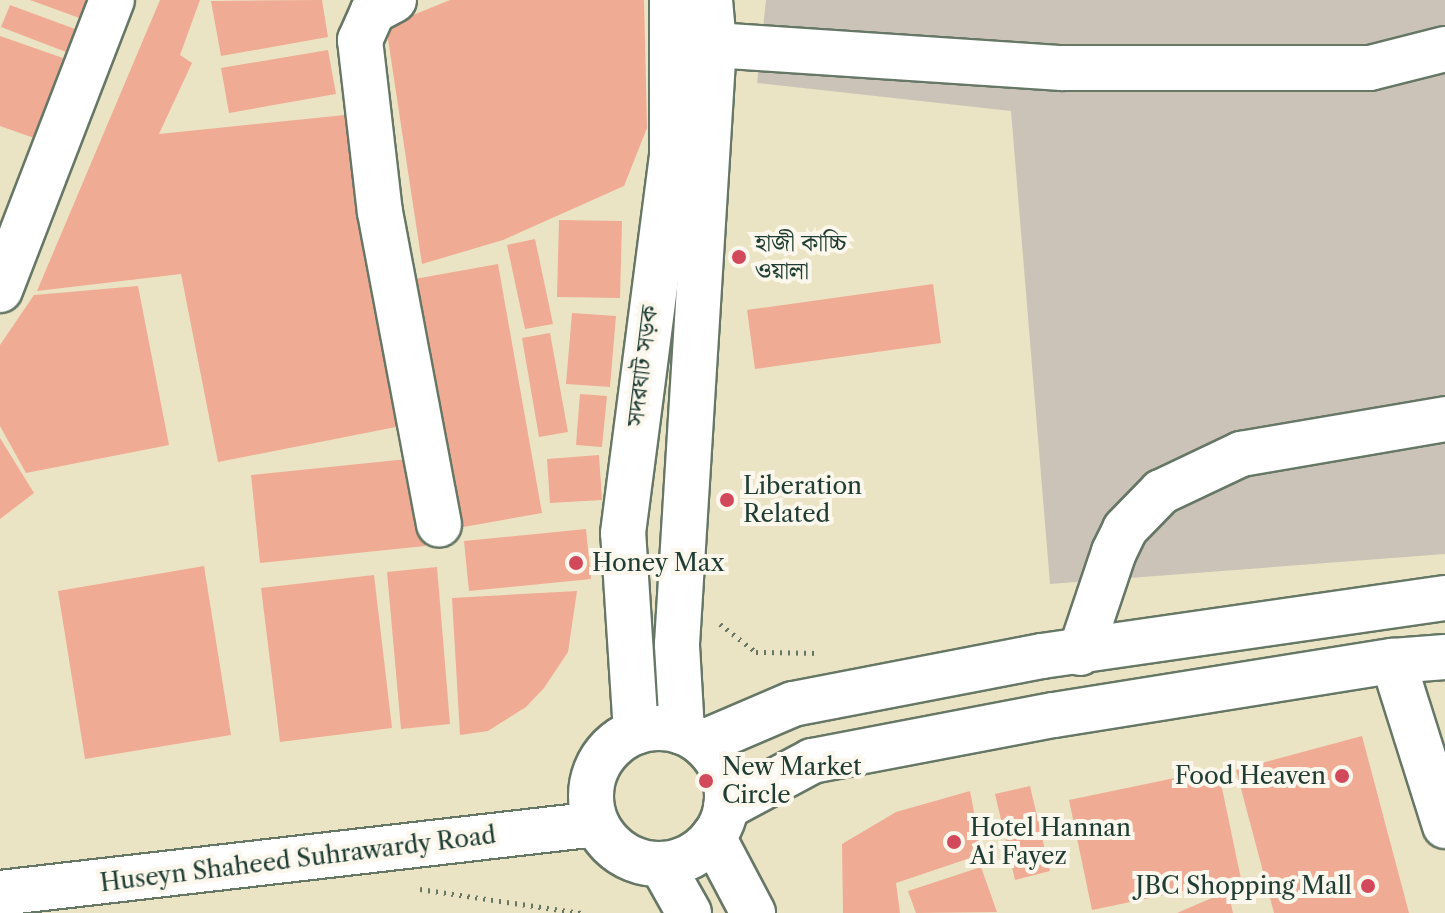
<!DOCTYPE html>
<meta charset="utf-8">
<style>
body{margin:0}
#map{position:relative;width:1445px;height:913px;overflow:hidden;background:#ebe4c4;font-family:"Libre Caslon Text","Noto Serif Bengali",serif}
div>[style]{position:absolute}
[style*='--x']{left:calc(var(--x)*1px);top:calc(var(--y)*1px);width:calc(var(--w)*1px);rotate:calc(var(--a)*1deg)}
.industrial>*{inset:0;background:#cbc3b8}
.building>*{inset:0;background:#f0ab94}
.path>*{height:5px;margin-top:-2.5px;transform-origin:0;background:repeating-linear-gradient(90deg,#676 0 2px,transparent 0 8px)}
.roads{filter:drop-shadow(2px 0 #676) drop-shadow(-2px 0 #676) drop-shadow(0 2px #676) drop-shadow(0 -2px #676)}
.minor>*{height:44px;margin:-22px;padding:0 22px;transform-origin:22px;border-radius:22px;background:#fff}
.major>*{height:44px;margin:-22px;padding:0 22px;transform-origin:22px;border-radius:22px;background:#fff}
.major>.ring{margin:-22px;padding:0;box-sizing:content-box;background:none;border:44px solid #fff;border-radius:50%}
.dots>*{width:22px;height:22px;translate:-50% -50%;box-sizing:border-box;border:4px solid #fbf7ec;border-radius:50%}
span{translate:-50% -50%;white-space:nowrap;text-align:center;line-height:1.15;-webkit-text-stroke:8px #fbf7ec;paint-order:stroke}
.poi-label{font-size:24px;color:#1f3d34}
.left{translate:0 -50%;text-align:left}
.right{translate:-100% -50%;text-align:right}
.street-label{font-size:24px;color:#1f3d34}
</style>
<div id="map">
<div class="industrial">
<div style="clip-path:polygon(766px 0,1445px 0,1445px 554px,1050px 584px,1011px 111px,757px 83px)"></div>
</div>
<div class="building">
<div style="clip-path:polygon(30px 0,92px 0,85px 20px)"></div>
<div style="clip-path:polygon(160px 0,200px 0,180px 55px,192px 63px,159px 134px,345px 115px,406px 425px,218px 462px,181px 274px,37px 291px)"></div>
<div style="clip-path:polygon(322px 0,328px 37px,221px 56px,211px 1px)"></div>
<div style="clip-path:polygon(450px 0,644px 0,647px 128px,624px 186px,503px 240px,422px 264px,386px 26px)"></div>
<div style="clip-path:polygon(10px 5px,75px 29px,66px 52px,1px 27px)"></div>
<div style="clip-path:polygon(0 36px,63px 58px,34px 138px,0 126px)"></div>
<div style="clip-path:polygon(328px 50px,336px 94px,229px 113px,221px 68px)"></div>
<div style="clip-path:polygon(559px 220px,622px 221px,620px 298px,557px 297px)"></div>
<div style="clip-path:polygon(535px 239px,553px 324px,525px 329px,507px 245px)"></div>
<div style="clip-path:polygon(498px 264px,542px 513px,452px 529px,409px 280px)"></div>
<div style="clip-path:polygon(933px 284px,941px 343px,755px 369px,747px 310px)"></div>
<div style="clip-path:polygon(138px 286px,169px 445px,26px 473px,0 426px,0 345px,34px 295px)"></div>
<div style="clip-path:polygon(572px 313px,616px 316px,610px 387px,566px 384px)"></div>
<div style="clip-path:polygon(550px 333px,568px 432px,539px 437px,522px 338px)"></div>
<div style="clip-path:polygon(580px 394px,607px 396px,602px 447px,576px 445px)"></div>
<div style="clip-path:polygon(0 438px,34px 493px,0 519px)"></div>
<div style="clip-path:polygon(599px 455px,602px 500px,550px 503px,547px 459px)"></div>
<div style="clip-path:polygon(417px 458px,425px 546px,260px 563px,251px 475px)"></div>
<div style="clip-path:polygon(586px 529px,591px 579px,469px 591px,464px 541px)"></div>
<div style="clip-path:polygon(204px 566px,231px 735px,85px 759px,58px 591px)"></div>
<div style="clip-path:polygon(437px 567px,450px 724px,401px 729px,387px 572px)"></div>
<div style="clip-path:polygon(374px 575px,392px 728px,280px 742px,261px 588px)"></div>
<div style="clip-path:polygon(577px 591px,568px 652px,544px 688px,526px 707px,488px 731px,460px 735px,452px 598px)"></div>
<div style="clip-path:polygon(1362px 736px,1409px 913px,1274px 913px,1236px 770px)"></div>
<div style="clip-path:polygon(1218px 769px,1241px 879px,1092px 910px,1069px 800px)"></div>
<div style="clip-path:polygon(1030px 786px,1050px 871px,1015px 880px,995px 794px)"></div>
<div style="clip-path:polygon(970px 791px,982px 854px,896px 883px,900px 913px,843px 913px,842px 844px,896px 812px)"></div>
<div style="clip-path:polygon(981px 867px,997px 912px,916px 913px,908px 891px)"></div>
<div style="clip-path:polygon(1228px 891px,1233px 913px,1177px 913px)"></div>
</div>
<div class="path">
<div style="--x:720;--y:624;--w:46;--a:37.9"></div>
<div style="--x:756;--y:652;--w:64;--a:0.9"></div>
<div style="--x:420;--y:889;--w:163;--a:8.5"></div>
</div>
<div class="roads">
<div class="minor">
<div style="--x:394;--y:0;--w:24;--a:152"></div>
<div style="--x:373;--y:11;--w:32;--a:114"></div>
<div style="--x:360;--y:40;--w:173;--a:83.4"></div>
<div style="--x:380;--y:212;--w:318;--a:79.3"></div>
<div style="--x:714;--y:45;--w:349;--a:3.8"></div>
<div style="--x:1062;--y:68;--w:308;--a:0"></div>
<div style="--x:1370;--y:68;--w:77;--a:-14.2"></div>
<div style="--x:0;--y:290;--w:311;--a:-68.9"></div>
<div style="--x:1080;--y:653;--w:107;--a:-71.4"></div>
<div style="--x:1114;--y:552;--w:25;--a:-64"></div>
<div style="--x:1125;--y:529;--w:52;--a:-45.8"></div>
<div style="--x:1161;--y:492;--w:89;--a:-25.4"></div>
<div style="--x:1241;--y:454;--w:207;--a:-9.7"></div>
<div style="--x:1393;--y:661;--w:173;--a:72.5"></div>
</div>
<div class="major">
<div class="ring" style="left:591px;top:728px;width:92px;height:92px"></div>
<div style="--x:636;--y:732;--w:199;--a:-93.7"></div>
<div style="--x:623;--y:533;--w:381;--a:-82.6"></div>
<div style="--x:672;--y:155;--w:155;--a:-90"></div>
<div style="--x:682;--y:732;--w:88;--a:-93.3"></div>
<div style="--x:677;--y:644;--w:600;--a:-86.47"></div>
<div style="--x:714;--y:45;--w:45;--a:-95.1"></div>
<div style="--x:702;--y:743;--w:99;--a:-23.2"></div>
<div style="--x:793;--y:704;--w:254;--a:-10.9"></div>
<div style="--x:1042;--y:656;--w:407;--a:-8.2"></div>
<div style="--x:726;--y:807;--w:98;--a:-28.1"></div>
<div style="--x:812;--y:761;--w:246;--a:-10.8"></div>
<div style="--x:1054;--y:715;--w:343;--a:-9.1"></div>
<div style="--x:1393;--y:661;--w:52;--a:-4.4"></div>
<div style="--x:713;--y:837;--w:86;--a:62.2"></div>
<div style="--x:662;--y:865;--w:55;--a:60.6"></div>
<div style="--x:0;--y:893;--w:600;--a:-6.6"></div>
</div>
</div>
<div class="dots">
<div style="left:739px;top:257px;background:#d1495b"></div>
<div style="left:727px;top:500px;background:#d1495b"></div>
<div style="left:576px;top:563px;background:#d1495b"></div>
<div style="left:1342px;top:776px;background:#d1495b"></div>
<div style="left:706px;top:781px;background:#d1495b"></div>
<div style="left:954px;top:842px;background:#d1495b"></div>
<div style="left:1368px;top:886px;background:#d1495b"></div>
</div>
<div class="poi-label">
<span class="left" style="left:755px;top:257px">হাজী কাচ্চি<br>ওয়ালা</span>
<span class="left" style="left:743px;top:500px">Liberation<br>Related</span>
<span class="left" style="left:592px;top:563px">Honey Max</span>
<span class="left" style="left:722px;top:781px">New Market<br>Circle</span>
<span class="right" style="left:1326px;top:776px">Food Heaven</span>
<span class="left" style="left:970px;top:842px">Hotel Hannan<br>Ai Fayez</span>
<span class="right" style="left:1352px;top:886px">JBC Shopping Mall</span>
</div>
<div class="street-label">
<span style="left:642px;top:366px;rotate:-83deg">সদরঘাট সড়ক</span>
<span style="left:298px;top:859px;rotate:-7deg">Huseyn Shaheed Suhrawardy Road</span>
</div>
</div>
